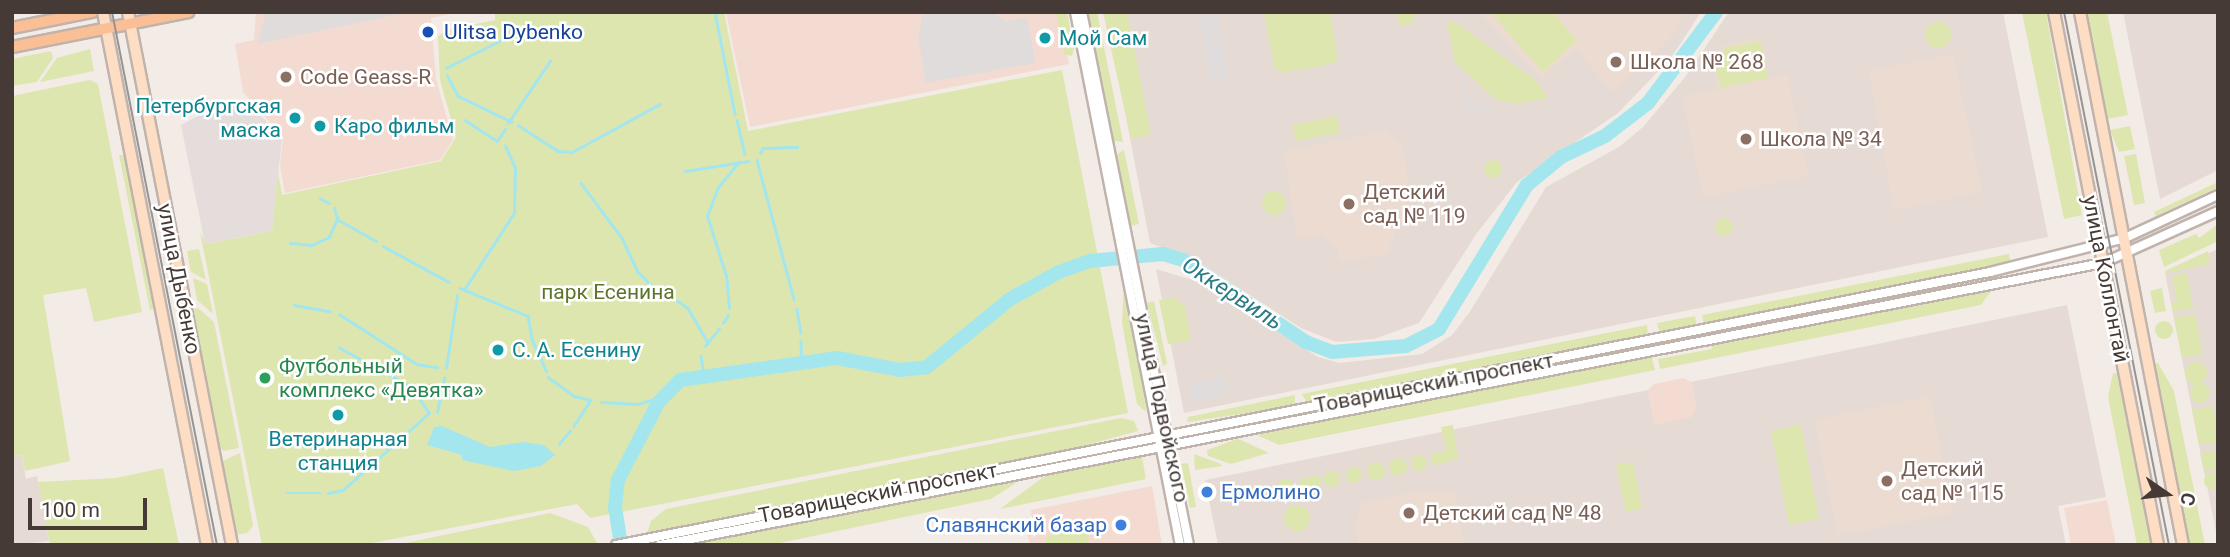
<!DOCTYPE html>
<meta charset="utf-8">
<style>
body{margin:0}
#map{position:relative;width:2230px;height:557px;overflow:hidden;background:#f2ebe6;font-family:Roboto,sans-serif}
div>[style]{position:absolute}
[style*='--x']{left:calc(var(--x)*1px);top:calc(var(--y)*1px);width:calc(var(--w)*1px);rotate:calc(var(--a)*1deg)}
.residential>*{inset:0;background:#e6dbd4}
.commercial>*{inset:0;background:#f4dbd1}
.industrial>*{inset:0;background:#e4dddb}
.education>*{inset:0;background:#ebdbd0}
.green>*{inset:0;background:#dee6af}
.round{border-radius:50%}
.parking>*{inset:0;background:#e0dcdb}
.water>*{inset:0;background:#a3e6ee}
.stream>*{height:2.5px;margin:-1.25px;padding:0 1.25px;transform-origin:1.25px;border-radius:1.25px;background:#a3e6ee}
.river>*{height:14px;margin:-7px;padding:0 7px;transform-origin:7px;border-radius:7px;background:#a3e6ee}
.roads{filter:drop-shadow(2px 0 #c0b3ac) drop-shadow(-2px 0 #c0b3ac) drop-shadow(0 2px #c0b3ac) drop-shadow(0 -2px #c0b3ac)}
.tertiary>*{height:8px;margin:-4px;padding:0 4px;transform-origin:4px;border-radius:4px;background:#fff}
.secondary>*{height:10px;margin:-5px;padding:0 5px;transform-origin:5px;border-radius:5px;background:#fddec5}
.primary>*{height:10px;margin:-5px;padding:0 5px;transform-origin:5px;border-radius:5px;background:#fbbf96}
.tram>*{height:2px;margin:-1px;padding:0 1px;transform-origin:1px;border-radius:1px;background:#959595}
.dots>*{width:19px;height:19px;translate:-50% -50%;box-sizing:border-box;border:4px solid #fff;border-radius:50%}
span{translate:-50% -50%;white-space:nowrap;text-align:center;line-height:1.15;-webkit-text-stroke:5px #fff;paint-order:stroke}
.transit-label{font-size:21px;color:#164399}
.left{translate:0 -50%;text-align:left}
.culture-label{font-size:21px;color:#0d838f}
.right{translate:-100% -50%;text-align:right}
.education-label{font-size:21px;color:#785e54}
.street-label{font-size:21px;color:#453a35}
.park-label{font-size:21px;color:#5d742b}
.leisure-label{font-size:21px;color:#27864d}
.shop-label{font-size:21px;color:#366cbe}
.water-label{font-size:23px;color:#2a7c86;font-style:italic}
.frame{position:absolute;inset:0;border:14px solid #453a35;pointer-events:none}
.north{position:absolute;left:2132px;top:459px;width:70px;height:70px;-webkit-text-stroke:5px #fff;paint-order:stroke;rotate:104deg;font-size:19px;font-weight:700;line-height:28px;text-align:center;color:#453a35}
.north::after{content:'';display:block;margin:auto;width:24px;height:32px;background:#453a35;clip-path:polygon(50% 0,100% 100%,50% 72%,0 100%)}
.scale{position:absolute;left:28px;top:498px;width:119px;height:32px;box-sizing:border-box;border:4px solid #453a35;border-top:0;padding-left:9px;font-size:21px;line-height:24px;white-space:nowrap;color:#453a35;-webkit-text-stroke:5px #fff;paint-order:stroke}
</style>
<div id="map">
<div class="residential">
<div style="clip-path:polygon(1106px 12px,1701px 12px,1671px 58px,1618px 113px,1517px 182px,1477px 233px,1419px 323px,1374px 339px,1336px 342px,1301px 328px,1194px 259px,1150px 243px)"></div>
<div style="clip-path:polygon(1729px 12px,2003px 12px,2048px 237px,1184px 413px,1156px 269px,1196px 281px,1318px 357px,1340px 363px,1422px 354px,1452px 335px,1469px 313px,1546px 187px,1619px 147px,1643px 127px,1686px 76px)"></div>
<div style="clip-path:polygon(2123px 12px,2218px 12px,2218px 170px,2160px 199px)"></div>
<div style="clip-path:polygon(2218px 249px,2218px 542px,2165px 273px)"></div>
<div style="clip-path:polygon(2067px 305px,2106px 497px,2058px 506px,2066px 545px,1218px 545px,1205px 480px,1648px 390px,1655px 425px,1696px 407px,1691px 382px)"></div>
<div style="clip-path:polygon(12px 453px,22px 456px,26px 479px,37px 476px,49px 541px,12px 545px)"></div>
</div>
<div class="commercial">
<div style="clip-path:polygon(256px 12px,459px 12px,431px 18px,436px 79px,453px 140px,440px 160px,285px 193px,280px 166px,283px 137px,243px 92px,235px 44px,254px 40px)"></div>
<div style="clip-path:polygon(726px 12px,1059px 12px,1069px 64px,750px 127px)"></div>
<div style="clip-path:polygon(1684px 378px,1691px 382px,1696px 408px,1691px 417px,1655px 425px,1648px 390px,1654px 384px)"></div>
<div style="clip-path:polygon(1152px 486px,1162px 545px,1030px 545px,1026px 529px,1031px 528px,1031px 510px)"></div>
<div style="clip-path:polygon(2107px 500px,2116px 545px,2071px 545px,2064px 508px)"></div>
</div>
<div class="industrial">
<div style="clip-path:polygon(221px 104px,254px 108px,282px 138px,272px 231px,205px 244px,181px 125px)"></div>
</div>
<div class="education">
<div style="clip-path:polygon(1479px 12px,1684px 12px,1669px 39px,1613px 92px,1575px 48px,1542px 77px)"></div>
<div style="clip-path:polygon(1762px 38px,1769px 79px,1787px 75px,1808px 176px,1703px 197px,1684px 103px,1689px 95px,1718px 89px,1713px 61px,1725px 45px)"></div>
<div style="clip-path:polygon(1953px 54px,1982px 192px,1894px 210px,1869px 71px)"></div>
<div style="clip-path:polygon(1384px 131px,1402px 143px,1410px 193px,1404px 215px,1386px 254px,1340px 262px,1338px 250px,1322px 235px,1297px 239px,1284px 151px)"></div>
<div style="clip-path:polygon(1930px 396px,1953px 513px,1838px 535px,1814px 420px)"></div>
<div style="clip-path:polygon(1426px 490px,1454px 492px,1464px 545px,1359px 545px,1355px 524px,1363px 502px)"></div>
</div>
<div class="green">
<div style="clip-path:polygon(495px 12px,724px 12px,748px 131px,1062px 70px,1128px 413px,590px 518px,577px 504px,361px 545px,262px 545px,200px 232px,206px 244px,272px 231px,278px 172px,282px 195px,441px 161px,456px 137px,440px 80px,438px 37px,444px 31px,495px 20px)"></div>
<div style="clip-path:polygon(1056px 12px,1067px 12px,1074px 49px,1072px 56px,1064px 54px)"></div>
<div style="clip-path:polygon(1088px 12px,1097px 12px,1123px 142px,1114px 141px)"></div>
<div style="clip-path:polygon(1103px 12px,1127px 12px,1151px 134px,1131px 139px)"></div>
<div style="clip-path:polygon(1330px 12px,1338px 62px,1297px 71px,1295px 63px,1294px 71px,1284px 73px,1275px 69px,1264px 14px)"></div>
<div style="clip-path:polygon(1397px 12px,1417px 12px,1411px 24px,1400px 26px)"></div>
<div style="clip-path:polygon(1490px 12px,1553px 12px,1577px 41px,1543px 72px)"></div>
<div style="clip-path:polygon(2022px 12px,2046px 12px,2082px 215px,2064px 219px)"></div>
<div style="clip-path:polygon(2087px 12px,2107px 12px,2128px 115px,2108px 119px)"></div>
<div style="clip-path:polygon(1447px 22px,1455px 22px,1534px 79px,1549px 98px,1514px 104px,1495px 99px,1455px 62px)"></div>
<div class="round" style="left:1925px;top:22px;width:26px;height:26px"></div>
<div style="clip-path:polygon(1761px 41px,1768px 78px,1720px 88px,1715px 63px,1727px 47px)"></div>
<div style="clip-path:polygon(90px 49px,94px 71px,40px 82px,57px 58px)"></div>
<div style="clip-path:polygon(51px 51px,53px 58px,37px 82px,12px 86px,12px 59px)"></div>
<div style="clip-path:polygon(90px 80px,98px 84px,142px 312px,94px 322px,86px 288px,43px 295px,70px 461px,25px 471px,22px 455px,14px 456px,12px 448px,12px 96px)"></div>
<div style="clip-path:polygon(1337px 116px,1340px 133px,1296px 141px,1292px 125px)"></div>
<div style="clip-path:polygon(2130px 126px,2135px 149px,2119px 152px,2110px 130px)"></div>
<div style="clip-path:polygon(1124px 150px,1139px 224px,1130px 226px,1116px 155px)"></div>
<div style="clip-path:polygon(2136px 154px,2145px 203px,2134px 205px,2124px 156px)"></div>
<div style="clip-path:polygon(119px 155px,123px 155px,131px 176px,156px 308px,150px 310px)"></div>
<div class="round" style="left:1484px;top:160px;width:18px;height:18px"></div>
<div style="clip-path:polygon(2218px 182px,2218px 187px,2156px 216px,2154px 212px)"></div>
<div class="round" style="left:1262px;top:191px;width:24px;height:24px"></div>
<div class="round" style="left:1715px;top:218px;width:18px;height:18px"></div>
<div style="clip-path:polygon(2218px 224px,2218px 241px,2164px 267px,2159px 250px,2196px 234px,2199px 238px)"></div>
<div style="clip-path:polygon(199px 249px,206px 280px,191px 272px,187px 251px)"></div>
<div style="clip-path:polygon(2208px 251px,2210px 264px,2166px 273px,2165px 271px)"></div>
<div style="clip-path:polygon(2009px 254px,2010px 261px,1993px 268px,1704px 325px,1702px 315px)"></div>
<div style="clip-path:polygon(2187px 273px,2193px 308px,2173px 312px,2171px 303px,2177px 301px,2172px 276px,2166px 276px)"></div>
<div style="clip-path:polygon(193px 278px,207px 284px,213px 314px,197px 300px)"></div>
<div style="clip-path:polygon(1124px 281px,1139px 355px,1146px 412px,1137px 404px,1122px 323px)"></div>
<div style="clip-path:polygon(1994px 287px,1981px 305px,1660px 369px,1658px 359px,1712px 349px,1711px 341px)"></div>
<div style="clip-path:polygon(2162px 288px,2166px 311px,2155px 313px,2150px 291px)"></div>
<div style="clip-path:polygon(1174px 298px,1185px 305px,1191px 340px,1168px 344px,1159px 300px)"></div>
<div style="clip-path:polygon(1154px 301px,1167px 364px,1163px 366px,1147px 303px)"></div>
<div style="clip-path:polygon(198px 308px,214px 322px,239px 448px,224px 451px,216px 445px,194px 335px,194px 309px)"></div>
<div style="clip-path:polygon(2195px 314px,2203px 354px,2182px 358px,2174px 318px)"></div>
<div style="clip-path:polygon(1695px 316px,1697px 326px,1662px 333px,1658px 328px,1657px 323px)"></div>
<div class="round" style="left:2155px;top:321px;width:18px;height:18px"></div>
<div style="clip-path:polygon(1647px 325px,1648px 336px,1430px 379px,1307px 403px,1302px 394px)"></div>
<div style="clip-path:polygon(1651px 354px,1655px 370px,1279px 445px,1259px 436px,1261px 431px)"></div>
<div class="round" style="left:2185px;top:362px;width:22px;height:22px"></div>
<div style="clip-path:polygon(2158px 363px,2174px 391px,2205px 545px,2190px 545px,2154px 364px)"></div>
<div style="clip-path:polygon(2113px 373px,2117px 373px,2151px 545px,2137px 545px,2108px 397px)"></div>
<div class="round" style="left:2190px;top:383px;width:20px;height:20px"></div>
<div style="clip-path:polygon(1295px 395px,1295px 406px,1187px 422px,1188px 417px)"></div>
<div style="clip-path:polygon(2213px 406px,2218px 442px,2199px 445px,2192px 410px)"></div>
<div style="clip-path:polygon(1121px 418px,1134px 421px,1138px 431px,1060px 452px,647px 534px,651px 521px,666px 509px)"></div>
<div style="clip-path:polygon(1801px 424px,1819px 519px,1789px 525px,1771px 431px)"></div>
<div style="clip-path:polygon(1453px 425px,1458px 459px,1433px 466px,1431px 454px,1446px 451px,1441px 427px)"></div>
<div style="clip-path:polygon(1237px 439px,1241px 440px,1269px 453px,1231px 464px,1208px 456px,1207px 450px)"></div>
<div style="clip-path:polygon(2218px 450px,2218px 469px,2204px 471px,2200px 453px)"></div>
<div style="clip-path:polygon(240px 453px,253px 526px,247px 533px,237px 535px,221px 462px)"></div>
<div style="clip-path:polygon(1194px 454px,1221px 464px,1222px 466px,1195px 470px)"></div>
<div class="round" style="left:1411px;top:455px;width:16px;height:16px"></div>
<div style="clip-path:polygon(1142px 457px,1146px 479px,1000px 509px,1045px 476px)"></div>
<div class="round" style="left:1389px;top:458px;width:18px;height:18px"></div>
<div style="clip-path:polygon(1633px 462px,1642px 508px,1626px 512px,1616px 465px)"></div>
<div class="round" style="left:1367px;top:462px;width:18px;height:18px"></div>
<div style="clip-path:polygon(1188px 463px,1196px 507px,1190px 508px,1181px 464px)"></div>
<div class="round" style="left:1346px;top:467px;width:16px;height:16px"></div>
<div style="clip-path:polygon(163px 468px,179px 545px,50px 545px,38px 482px,116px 478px)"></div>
<div class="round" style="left:1324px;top:471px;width:16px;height:16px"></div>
<div class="round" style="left:2204px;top:473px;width:16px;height:16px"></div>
<div style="clip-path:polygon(1320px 475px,1322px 486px,1300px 490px,1299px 479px)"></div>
<div class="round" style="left:1277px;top:479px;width:16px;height:16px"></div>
<div style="clip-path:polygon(1012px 479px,1016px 483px,991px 499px,770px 545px,704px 543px)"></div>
<div class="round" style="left:1284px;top:505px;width:26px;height:26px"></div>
<div style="clip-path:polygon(550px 513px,588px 527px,597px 543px,396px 545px)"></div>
<div style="clip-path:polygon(1081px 530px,1089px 534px,1088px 545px,1047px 545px,1045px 537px)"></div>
</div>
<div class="parking">
<div style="clip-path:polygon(261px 12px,410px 12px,257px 44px,265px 18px)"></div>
<div style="clip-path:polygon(923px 12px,993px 12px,1006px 21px,1027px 17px,1035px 63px,926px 83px,918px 38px)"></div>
<div style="clip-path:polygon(1217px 15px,1229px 80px,1211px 84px,1199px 18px)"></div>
<div style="clip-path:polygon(1466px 84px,1470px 106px,1490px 103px,1490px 109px,1471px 112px,1465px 108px,1461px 85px)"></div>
<div style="clip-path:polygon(1225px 376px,1228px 394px,1191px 402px,1189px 385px)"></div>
</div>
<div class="water">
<div style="clip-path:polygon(442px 426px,490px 447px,524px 442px,544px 445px,555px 455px,541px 466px,514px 471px,462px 460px,462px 455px,427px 445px,434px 427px)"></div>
</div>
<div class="stream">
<div style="--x:715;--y:12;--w:104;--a:78.9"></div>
<div style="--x:446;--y:68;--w:68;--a:-26.9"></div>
<div style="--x:447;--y:75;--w:24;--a:62"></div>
<div style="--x:458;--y:96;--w:60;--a:25.7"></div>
<div style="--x:465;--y:120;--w:38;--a:33"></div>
<div style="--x:497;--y:141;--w:14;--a:-56"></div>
<div style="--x:737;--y:120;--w:35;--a:77"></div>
<div style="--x:508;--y:123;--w:75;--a:-55.9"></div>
<div style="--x:518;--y:125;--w:48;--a:33"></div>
<div style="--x:558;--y:151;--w:14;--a:4"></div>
<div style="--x:572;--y:152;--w:100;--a:-28.6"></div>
<div style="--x:760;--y:153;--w:6;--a:-59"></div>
<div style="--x:763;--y:148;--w:34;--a:-2"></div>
<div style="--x:757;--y:160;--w:144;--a:75.1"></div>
<div style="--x:685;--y:171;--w:64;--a:-9"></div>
<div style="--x:581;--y:183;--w:69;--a:53.3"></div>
<div style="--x:622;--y:238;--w:38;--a:65"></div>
<div style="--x:638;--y:272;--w:18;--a:45"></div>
<div style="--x:320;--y:198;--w:10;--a:29"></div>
<div style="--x:337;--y:219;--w:45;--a:29.4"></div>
<div style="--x:290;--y:243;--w:22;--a:5"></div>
<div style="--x:312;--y:245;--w:19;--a:-25"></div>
<div style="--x:329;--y:237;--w:20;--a:-66"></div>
<div style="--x:337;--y:219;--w:11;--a:-105"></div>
<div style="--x:383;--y:246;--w:75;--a:28.6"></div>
<div style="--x:460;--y:288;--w:74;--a:22.4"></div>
<div style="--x:528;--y:316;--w:23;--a:80"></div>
<div style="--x:532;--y:339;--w:35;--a:66"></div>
<div style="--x:464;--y:290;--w:92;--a:-57"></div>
<div style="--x:514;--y:213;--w:45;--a:-88.7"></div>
<div style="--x:515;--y:168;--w:24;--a:-114"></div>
<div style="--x:662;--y:290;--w:32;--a:35"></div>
<div style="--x:688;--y:308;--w:39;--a:60"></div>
<div style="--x:294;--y:305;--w:36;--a:10"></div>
<div style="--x:729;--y:308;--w:32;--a:-95"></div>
<div style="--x:726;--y:276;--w:63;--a:-107.6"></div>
<div style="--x:707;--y:216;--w:31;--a:-69"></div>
<div style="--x:718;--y:187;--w:33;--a:-50"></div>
<div style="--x:797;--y:309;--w:24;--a:81"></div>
<div style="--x:339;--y:314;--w:93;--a:32.7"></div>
<div style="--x:417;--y:364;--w:20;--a:9"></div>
<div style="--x:723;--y:323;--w:9;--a:-58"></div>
<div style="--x:801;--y:341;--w:23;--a:88"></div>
<div style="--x:705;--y:346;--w:22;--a:-51"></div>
<div style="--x:701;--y:356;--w:20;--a:81"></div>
<div style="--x:446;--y:368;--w:73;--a:-81.3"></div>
<div style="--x:548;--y:377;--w:32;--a:36"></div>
<div style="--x:574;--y:396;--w:17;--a:13"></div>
<div style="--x:591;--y:400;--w:31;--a:123"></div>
<div style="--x:601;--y:402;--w:37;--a:3"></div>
<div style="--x:638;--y:404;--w:28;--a:-17"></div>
<div style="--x:437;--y:412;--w:35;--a:-78"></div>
<div style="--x:559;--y:444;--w:17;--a:-50"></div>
<div style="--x:287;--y:493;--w:33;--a:0"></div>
<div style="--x:328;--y:493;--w:15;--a:-11"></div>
<div style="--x:343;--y:490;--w:115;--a:-41.8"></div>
<div style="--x:429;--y:413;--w:32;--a:-125"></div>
<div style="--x:411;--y:387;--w:82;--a:-151.6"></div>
</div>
<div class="river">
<div style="--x:621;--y:545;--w:38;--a:-99"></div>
<div style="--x:615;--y:507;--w:27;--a:-84"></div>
<div style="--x:618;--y:480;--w:87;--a:-62.5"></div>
<div style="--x:658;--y:403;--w:32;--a:-46"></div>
<div style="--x:680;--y:380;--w:159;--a:-8"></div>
<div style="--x:837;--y:358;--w:64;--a:10.8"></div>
<div style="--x:900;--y:370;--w:27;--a:-6"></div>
<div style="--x:927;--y:367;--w:107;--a:-39.3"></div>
<div style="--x:1010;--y:299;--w:56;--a:-28.9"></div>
<div style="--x:1059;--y:272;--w:33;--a:-20"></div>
<div style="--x:1090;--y:261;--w:73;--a:-5.5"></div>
<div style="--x:1163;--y:254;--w:21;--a:17"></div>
<div style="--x:1183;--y:260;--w:148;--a:33.7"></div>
<div style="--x:1306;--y:342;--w:28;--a:21"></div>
<div style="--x:1332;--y:352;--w:74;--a:-4.6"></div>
<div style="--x:1406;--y:346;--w:37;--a:-27"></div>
<div style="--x:1439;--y:329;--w:169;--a:-58.6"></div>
<div style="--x:1527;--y:185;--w:44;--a:-39.5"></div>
<div style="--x:1561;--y:157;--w:49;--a:-25.5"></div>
<div style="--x:1605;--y:136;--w:54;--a:-37.5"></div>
<div style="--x:1648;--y:103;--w:114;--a:-53.2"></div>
</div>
<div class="roads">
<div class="tertiary">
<div style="--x:1075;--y:12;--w:543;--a:78.86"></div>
<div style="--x:1082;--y:12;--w:544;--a:78.65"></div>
<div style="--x:616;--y:545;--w:1401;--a:-11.24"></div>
<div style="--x:1990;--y:272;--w:139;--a:-14.1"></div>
<div style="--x:2125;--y:238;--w:102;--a:-24.8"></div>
<div style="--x:660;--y:545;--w:1470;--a:-11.06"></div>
<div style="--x:2103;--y:263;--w:126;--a:-24.3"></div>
</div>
<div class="secondary">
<div style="--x:103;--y:12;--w:543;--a:78.96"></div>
<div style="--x:128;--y:12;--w:543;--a:78.96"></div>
<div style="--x:2054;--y:12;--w:543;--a:78.96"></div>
<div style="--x:2080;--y:12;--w:543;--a:79.06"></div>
</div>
<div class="primary">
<div style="--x:12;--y:28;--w:82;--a:-11.3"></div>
<div style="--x:12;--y:47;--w:180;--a:-11.2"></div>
</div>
</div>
<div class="tram">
<div style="--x:112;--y:12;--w:543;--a:78.86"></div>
<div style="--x:2064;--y:12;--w:543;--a:78.86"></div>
</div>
<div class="dots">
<div style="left:428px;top:32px;background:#1a4fb4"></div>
<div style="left:1045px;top:38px;background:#0f9aa8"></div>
<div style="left:1616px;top:62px;background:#8d6e63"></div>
<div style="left:286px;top:77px;background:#8d6e63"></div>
<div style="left:295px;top:118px;background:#0f9aa8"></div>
<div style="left:320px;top:126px;background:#0f9aa8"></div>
<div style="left:1746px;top:139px;background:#8d6e63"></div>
<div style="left:1349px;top:204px;background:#8d6e63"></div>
<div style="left:498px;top:350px;background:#0f9aa8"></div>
<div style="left:265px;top:378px;background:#2e9e5b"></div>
<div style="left:338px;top:415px;background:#0f9aa8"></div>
<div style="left:1887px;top:481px;background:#8d6e63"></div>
<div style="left:1207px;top:492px;background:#3f7fe0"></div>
<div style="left:1409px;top:513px;background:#8d6e63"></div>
<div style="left:1121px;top:525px;background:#3f7fe0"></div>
</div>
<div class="transit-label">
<span class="left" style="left:444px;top:32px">Ulitsa Dybenko</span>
</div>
<div class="culture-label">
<span class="left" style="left:1059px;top:38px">Мой Сам</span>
<span class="right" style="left:281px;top:118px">Петербургская<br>маска</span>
<span class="left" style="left:334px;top:126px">Каро фильм</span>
<span class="left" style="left:512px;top:350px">С. А. Есенину</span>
<span style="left:338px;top:451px">Ветеринарная<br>станция</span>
</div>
<div class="education-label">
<span class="left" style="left:1630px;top:62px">Школа № 268</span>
<span class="left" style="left:300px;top:77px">Code Geass-R</span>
<span class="left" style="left:1760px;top:139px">Школа № 34</span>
<span class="left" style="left:1363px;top:204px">Детский<br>сад № 119</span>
<span class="left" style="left:1901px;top:481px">Детский<br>сад № 115</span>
<span class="left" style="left:1423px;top:513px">Детский сад № 48</span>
</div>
<div class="street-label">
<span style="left:179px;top:279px;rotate:79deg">улица Дыбенко</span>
<span style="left:2106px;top:279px;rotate:79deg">улица Коллонтай</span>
<span style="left:1434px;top:383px;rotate:-11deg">Товарищеский проспект</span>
<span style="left:1162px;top:408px;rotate:78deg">улица Подвойского</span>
<span style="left:878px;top:493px;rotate:-11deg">Товарищеский проспект</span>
</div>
<div class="park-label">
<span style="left:608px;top:292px">парк Есенина</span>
</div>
<div class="leisure-label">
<span class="left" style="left:279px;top:378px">Футбольный<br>комплекс «Девятка»</span>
</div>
<div class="shop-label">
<span class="left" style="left:1221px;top:492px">Ермолино</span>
<span class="right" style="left:1107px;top:525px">Славянский базар</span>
</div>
<div class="water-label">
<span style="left:1232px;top:294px;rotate:33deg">Оккервиль</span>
</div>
<div class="frame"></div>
<div class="north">С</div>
<div class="scale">100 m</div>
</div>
